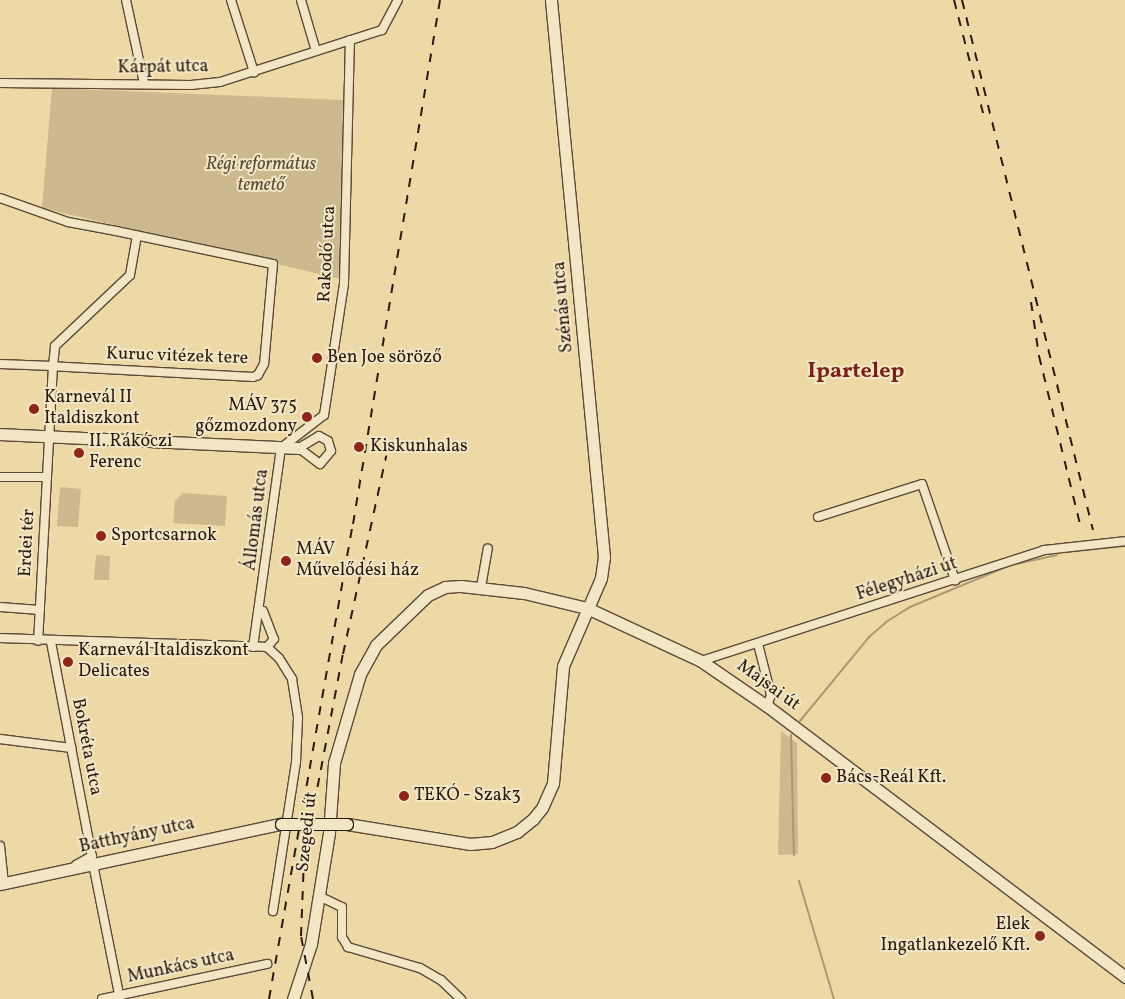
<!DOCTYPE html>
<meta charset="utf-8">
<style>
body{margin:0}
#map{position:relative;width:1125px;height:999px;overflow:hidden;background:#edd9a6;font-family:Vollkorn,serif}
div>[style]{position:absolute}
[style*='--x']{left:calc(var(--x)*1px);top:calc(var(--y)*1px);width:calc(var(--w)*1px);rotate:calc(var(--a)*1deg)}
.green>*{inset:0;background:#ccb98d}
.stream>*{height:2px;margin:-1px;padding:0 1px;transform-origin:1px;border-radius:1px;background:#ab9874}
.roads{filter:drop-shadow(1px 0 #5b4a37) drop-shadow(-1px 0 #5b4a37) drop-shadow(0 1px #5b4a37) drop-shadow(0 -1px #5b4a37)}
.street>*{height:8px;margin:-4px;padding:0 4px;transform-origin:4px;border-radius:4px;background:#f3e6c5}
.secondary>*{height:11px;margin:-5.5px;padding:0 5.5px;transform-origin:5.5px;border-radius:5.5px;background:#f3e6c5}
.rail>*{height:2px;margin-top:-1px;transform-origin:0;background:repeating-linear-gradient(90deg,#2a1a12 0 9px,transparent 0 18px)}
.bridges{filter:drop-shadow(1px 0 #2a1a12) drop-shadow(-1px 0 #2a1a12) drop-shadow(0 1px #2a1a12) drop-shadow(0 -1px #2a1a12)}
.secondary-bridge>*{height:11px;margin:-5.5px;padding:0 5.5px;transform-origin:5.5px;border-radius:5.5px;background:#f3e6c5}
.dots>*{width:14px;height:14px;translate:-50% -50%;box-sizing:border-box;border:2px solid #f3e6c5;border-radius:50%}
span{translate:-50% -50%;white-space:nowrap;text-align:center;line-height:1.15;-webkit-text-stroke:4px #f3e6c5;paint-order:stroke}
.street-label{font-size:18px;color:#2a1a12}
.park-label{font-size:18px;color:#5b4a37;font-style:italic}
.poi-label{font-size:18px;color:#2a1a12}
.left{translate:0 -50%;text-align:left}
.right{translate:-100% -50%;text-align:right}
.district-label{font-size:22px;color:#7a1f14;font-weight:700}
</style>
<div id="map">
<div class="green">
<div style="clip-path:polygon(52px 88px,343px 100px,340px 279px,42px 208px)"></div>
<div style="clip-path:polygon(60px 487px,81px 489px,78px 527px,57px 526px)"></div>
<div style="clip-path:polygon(183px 493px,227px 496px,225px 526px,173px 523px,175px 501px)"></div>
<div style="clip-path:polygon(96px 555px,110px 556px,109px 580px,94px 580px)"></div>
<div style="clip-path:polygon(781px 731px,797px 743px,798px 854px,778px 855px)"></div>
</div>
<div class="stream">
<div style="--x:1066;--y:552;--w:59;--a:-5.8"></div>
<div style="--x:800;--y:721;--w:109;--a:-50.6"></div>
<div style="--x:869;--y:637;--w:23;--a:-41"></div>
<div style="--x:886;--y:622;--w:28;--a:-32"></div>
<div style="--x:910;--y:607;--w:109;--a:-22.6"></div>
<div style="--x:1011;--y:565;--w:47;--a:-12.3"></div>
<div style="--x:791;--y:735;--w:120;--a:88.6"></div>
<div style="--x:799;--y:881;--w:123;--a:73.5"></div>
</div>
<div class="roads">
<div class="street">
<div style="--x:126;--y:0;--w:85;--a:77.8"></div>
<div style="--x:231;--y:0;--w:76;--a:72.3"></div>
<div style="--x:301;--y:0;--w:53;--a:73.6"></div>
<div style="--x:0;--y:83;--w:191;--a:0.6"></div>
<div style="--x:191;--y:85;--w:29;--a:-6"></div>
<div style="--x:220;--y:82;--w:170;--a:-17.8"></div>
<div style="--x:382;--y:30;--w:34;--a:-62"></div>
<div style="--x:0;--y:198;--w:72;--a:19.4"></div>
<div style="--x:68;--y:222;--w:49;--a:10.6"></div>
<div style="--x:116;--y:231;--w:160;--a:11.9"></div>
<div style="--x:273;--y:264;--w:100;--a:95.1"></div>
<div style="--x:264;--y:364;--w:13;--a:119"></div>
<div style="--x:258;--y:375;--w:5;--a:158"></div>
<div style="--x:253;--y:377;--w:200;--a:-176.9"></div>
<div style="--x:53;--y:366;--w:20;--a:-84"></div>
<div style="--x:55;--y:346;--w:103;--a:-43.4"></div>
<div style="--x:130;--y:275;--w:40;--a:-80"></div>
<div style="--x:0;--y:364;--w:53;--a:2.2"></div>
<div style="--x:53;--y:366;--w:275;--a:93.1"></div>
<div style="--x:319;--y:436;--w:10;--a:29"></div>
<div style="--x:328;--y:441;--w:10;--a:73"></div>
<div style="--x:331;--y:451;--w:17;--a:130"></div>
<div style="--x:320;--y:464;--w:26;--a:-143"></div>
<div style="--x:299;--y:448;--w:23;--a:-31"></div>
<div style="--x:0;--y:477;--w:47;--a:0"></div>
<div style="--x:818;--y:517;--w:109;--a:-17.6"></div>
<div style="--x:922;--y:484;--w:102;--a:71"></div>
<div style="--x:481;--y:587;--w:39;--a:-80"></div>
<div style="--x:0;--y:607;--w:40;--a:4.3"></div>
<div style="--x:263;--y:611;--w:30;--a:69"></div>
<div style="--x:274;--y:639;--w:11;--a:131"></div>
<div style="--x:0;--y:638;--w:267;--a:1.9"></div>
<div style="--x:51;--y:642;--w:218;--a:79.2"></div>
<div style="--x:92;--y:856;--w:18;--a:151"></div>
<div style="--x:758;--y:644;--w:53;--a:75.7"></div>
<div style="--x:771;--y:695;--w:12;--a:110"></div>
<div style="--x:253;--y:647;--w:201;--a:-82"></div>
<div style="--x:281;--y:448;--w:54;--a:-37.5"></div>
<div style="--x:324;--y:415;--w:19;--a:-81"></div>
<div style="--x:327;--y:396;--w:114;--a:-81.4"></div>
<div style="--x:344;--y:283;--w:243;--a:-88.6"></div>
<div style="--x:267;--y:647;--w:16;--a:43"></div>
<div style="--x:279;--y:658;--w:25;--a:58"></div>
<div style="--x:292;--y:679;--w:39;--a:81"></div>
<div style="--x:298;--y:718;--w:44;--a:92.6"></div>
<div style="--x:296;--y:762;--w:151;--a:98.8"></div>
<div style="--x:701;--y:661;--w:361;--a:-17.9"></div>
<div style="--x:1044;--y:550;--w:81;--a:-6.3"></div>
<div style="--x:0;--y:739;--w:72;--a:7.2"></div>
<div style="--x:0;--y:846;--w:37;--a:84"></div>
<div style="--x:93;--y:864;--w:138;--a:78.7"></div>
<div style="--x:319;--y:896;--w:25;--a:26"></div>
<div style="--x:342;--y:907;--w:30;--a:90"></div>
<div style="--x:342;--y:937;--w:12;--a:59"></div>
<div style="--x:348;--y:947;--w:75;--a:16.3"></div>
<div style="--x:420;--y:968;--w:24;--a:30"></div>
<div style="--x:441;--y:980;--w:28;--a:44"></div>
<div style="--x:102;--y:999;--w:169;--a:-12"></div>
</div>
<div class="secondary">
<div style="--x:0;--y:434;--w:299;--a:2.7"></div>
<div style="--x:347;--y:824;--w:125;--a:9.2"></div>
<div style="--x:470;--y:844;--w:22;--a:-5"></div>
<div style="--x:492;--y:842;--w:27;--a:-22"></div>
<div style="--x:517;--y:832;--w:21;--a:-39"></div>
<div style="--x:533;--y:819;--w:14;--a:-51"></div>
<div style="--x:542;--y:808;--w:27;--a:-66"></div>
<div style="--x:553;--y:783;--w:117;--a:-85.1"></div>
<div style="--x:563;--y:666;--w:96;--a:-66.6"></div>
<div style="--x:601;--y:578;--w:21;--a:-82"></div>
<div style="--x:604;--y:557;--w:560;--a:-95.44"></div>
<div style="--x:0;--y:884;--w:287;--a:-12.1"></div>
<div style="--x:293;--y:999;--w:58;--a:-71.9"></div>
<div style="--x:311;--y:944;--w:112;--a:-80.8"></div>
<div style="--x:329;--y:833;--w:70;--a:-85.9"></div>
<div style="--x:334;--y:763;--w:93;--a:-73.7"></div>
<div style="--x:360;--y:674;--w:33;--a:-61"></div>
<div style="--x:376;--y:645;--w:72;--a:-43.9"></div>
<div style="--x:428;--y:595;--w:19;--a:-25"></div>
<div style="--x:445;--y:587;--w:16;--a:-4"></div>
<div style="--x:461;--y:586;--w:63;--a:6.3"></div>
<div style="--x:524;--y:593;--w:65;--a:13.4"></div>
<div style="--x:587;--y:608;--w:126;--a:24.9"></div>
<div style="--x:701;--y:661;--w:80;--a:34.3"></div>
<div style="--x:767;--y:706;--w:449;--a:37.1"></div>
</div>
</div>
<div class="rail">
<div style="--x:954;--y:0;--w:125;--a:75.6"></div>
<div style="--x:962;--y:0;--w:546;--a:76.12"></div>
<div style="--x:1031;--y:302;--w:55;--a:81.6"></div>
<div style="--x:1039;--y:356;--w:173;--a:76.3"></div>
<div style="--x:269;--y:999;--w:482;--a:-80"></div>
<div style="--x:353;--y:524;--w:531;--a:-80.57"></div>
<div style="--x:313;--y:999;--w:64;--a:-100.8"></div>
<div style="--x:301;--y:936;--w:78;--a:-87.8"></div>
<div style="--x:304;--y:858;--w:208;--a:-79.2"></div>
<div style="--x:343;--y:654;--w:203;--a:-77.7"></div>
</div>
<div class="bridges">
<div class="secondary-bridge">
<div style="--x:281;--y:824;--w:66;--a:0"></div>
</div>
</div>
<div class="dots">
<div style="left:317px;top:358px;background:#8f2418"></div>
<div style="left:34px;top:409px;background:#8f2418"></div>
<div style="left:307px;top:417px;background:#8f2418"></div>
<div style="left:359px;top:447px;background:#8f2418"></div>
<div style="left:79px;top:453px;background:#8f2418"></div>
<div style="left:101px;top:536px;background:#8f2418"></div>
<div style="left:286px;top:561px;background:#8f2418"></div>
<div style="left:68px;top:662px;background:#8f2418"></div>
<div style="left:826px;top:778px;background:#8f2418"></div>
<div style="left:404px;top:796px;background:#8f2418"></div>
<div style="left:1040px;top:936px;background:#8f2418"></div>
</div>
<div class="street-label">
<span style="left:163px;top:68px;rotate:-1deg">Kárpát utca</span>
<span style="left:328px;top:254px;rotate:-87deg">Rakodó utca</span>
<span style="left:564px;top:307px;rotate:-95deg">Szénás utca</span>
<span style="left:177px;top:357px;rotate:2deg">Kuruc vitézek tere</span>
<span style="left:257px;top:520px;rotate:-83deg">Állomás utca</span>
<span style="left:28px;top:543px;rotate:-87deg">Erdei tér</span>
<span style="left:907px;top:580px;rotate:-18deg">Félegyházi út</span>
<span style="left:768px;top:686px;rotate:36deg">Majsai út</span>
<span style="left:86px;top:747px;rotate:79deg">Bokréta utca</span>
<span style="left:308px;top:832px;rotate:-84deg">Szegedi út</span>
<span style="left:137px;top:836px;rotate:-12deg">Batthyány utca</span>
<span style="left:181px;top:967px;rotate:-12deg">Munkács utca</span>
</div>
<div class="park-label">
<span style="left:261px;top:176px">Régi református<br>temető</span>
</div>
<div class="poi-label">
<span class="left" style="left:327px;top:358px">Ben Joe söröző</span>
<span class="left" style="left:44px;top:409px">Karnevál II<br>Italdiszkont</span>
<span class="right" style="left:297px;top:417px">MÁV 375<br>gőzmozdony</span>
<span class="left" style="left:89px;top:453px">II. Rákóczi<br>Ferenc</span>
<span class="left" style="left:370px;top:447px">Kiskunhalas</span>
<span class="left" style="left:111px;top:536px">Sportcsarnok</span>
<span class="left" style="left:296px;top:561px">MÁV<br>Művelődési ház</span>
<span class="left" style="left:78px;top:662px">Karnevál Italdiszkont<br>Delicates</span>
<span class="left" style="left:836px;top:778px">Bács-Reál Kft.</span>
<span class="left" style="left:414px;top:796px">TEKÓ - Szak3</span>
<span class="right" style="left:1030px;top:936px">Elek<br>Ingatlankezelő Kft.</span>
</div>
<div class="district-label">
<span style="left:856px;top:372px">Ipartelep</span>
</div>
</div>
